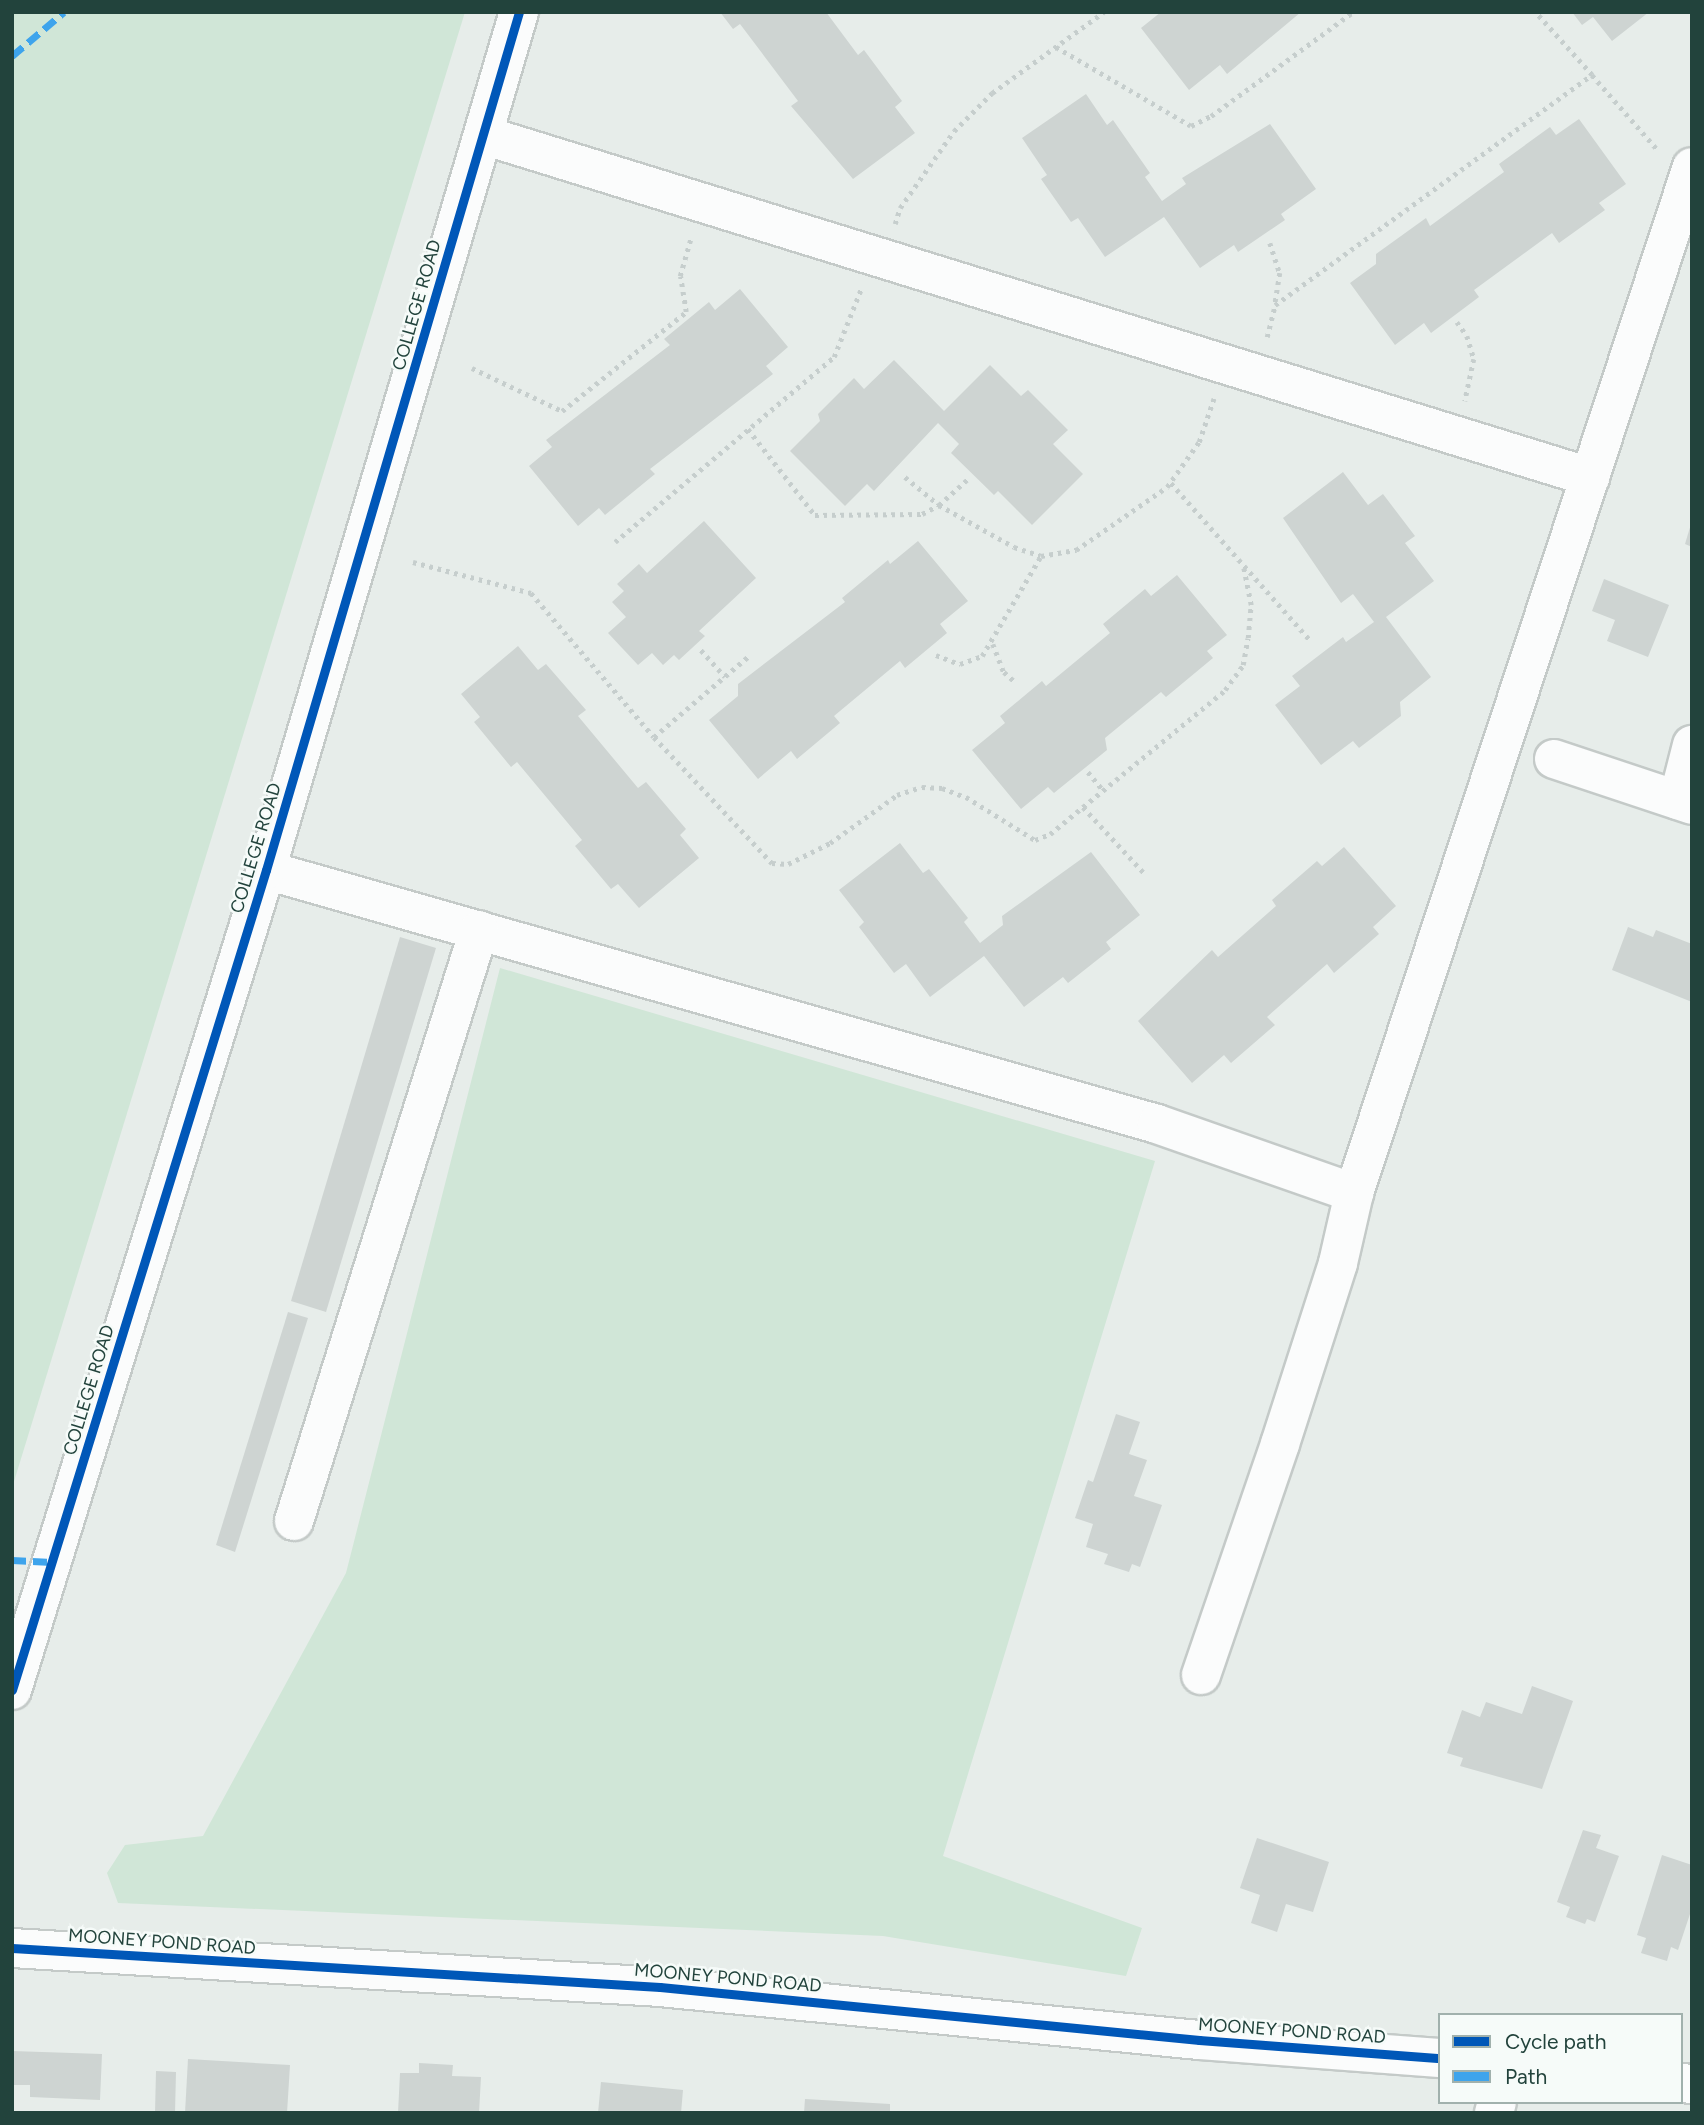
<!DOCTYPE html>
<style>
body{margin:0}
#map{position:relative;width:1704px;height:2125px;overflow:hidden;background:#e7edea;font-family:Figtree,sans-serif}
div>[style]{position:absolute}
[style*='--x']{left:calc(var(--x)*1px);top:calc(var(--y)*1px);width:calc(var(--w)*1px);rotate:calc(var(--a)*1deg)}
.green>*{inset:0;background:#d0e6d7}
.building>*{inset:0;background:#ced4d2}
.path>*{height:4.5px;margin-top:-2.25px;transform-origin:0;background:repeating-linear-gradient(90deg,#c6cecd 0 3.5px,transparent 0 8.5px)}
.roads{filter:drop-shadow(2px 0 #c4cac8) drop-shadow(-2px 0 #c4cac8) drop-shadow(0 2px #c4cac8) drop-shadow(0 -2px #c4cac8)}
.minor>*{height:38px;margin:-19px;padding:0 19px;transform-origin:19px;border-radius:19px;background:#fbfcfc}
.quiet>*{height:7px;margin-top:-3.5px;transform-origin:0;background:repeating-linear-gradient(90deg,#3ea4ec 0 14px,transparent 0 21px)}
.cycleway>*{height:9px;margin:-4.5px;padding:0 4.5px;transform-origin:4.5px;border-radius:4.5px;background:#0057b8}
span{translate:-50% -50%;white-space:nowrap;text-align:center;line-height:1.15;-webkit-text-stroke:5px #f6fbf9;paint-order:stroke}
.street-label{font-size:18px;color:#22433c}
.frame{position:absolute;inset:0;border:14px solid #22433c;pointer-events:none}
.legend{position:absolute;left:1438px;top:2013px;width:245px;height:91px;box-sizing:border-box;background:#f6fbf9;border:2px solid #a1b1ad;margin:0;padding:9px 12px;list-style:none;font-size:21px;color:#22433c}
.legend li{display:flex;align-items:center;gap:14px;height:35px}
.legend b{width:35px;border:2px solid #a1b1ad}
</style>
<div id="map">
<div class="green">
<div style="clip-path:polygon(12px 12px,465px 12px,12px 1488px)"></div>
<div style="clip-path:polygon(500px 968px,1155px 1161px,943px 1856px,1142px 1928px,1126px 1976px,883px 1936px,118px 1903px,107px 1873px,125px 1845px,203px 1836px,346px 1573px)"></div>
</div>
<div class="building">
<div style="clip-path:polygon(720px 12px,826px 12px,858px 55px,864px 50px,902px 101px,895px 107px,915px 133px,853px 179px,791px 106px,798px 101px,740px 24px,733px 29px)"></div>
<div style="clip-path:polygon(1161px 12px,1301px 12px,1227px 74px,1220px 65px,1189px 90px,1141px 28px)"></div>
<div style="clip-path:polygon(1572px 12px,1649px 12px,1612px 41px,1593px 17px,1582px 25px)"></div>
<div style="clip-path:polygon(1086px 94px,1107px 125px,1113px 120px,1150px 173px,1145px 177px,1162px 201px,1186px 184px,1182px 178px,1270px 124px,1316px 189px,1281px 214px,1285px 220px,1238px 252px,1234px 245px,1200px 268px,1164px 217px,1105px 257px,1078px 218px,1071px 222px,1041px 179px,1047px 175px,1022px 138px)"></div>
<div style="clip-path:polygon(1579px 119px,1626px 184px,1599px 203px,1605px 210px,1559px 243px,1552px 233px,1474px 290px,1479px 297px,1431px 333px,1424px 323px,1395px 345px,1350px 283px,1376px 264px,1376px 254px,1426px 218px,1430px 226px,1504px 172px,1499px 164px,1550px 127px,1556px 135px)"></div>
<div style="clip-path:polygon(740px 289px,788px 347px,766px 366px,773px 374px,650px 469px,655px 474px,605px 515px,599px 508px,578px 526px,529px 466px,552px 447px,546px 440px,670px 345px,664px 339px,709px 302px,715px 310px)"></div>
<div style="clip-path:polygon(894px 360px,944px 411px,990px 365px,1021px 396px,1028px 390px,1068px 430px,1053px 444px,1083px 474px,1032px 525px,998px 491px,994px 495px,951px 453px,959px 444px,938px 423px,874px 491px,867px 484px,845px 506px,790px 451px,820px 421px,818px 414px,854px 378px,864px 389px)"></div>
<div style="clip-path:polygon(1343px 472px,1368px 505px,1383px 494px,1415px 536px,1405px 543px,1434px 581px,1386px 617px,1431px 677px,1400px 702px,1401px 716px,1359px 748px,1353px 741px,1321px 765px,1275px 705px,1300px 686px,1292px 676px,1343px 637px,1346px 642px,1374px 622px,1353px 594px,1341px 603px,1283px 518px)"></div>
<div style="clip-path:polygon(704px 521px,756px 578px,699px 631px,705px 636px,679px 660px,674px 655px,663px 665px,652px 653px,638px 665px,608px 633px,626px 617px,612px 602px,624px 591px,617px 584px,639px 564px,647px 573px)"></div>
<div style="clip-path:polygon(1691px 524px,1692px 524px,1692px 547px,1685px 544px)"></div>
<div style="clip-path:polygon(918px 541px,968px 601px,940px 624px,947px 633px,905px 668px,900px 661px,834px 716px,840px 723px,797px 759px,791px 751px,758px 779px,709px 720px,738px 696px,738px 684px,845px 602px,842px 598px,888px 560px,890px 564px)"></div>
<div style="clip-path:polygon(1177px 575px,1227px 635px,1207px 651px,1213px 658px,1166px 697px,1161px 692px,1105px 738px,1107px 750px,1054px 793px,1048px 787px,1021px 809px,972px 750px,1005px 723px,1000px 716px,1042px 681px,1046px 686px,1110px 633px,1103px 624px,1145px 589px,1151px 596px)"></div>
<div style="clip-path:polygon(1604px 579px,1669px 605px,1648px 657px,1607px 641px,1615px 620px,1592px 611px)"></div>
<div style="clip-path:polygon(518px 646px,538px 670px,546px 664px,586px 710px,578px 716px,638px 788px,646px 782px,686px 829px,680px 835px,699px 858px,639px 908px,618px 884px,611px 889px,575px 846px,582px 840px,517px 762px,511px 767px,474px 722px,480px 717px,461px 694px)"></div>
<div style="clip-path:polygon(900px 843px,923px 873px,929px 869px,968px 918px,964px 922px,980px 943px,1003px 925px,1002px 916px,1091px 852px,1140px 915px,1106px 942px,1111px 949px,1068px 983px,1063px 977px,1024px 1007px,984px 956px,930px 997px,906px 964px,894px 973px,859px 927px,864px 922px,839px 890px)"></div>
<div style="clip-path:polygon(1344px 847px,1396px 906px,1373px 927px,1379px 934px,1334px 973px,1327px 964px,1267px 1017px,1275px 1025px,1231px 1063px,1224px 1055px,1192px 1083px,1138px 1021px,1212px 950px,1218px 957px,1276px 906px,1272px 900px,1317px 861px,1322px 866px)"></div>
<div style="clip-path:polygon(1628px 927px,1653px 937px,1656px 930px,1692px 944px,1692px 1002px,1612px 970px)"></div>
<div style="clip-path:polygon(400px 937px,436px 948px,326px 1312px,291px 1301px)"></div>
<div style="clip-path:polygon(288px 1312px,308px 1318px,235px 1552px,216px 1545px)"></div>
<div style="clip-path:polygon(1116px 1414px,1140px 1422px,1129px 1454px,1147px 1460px,1134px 1496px,1162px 1505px,1140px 1567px,1132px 1564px,1129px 1572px,1104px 1564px,1108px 1554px,1086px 1547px,1093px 1524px,1075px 1518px,1088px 1480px,1093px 1482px)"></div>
<div style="clip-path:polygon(1532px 1686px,1573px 1701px,1542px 1789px,1460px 1766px,1463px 1758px,1447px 1753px,1462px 1710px,1480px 1717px,1486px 1702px,1522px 1714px)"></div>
<div style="clip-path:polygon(1583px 1830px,1601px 1835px,1596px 1848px,1619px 1856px,1595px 1922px,1587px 1919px,1585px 1924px,1566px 1917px,1570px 1907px,1557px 1902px)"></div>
<div style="clip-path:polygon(1257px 1838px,1329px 1862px,1313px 1912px,1286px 1904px,1277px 1932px,1251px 1923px,1260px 1895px,1240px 1888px)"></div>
<div style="clip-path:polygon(1662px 1855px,1692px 1865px,1692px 1908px,1678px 1950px,1671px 1947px,1667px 1961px,1641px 1953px,1646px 1938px,1637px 1935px)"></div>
<div style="clip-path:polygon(12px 2051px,102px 2054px,100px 2100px,30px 2097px,30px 2085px,12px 2085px)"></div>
<div style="clip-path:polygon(188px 2059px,290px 2065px,287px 2113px,185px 2113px)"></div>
<div style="clip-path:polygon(419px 2063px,453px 2065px,452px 2076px,481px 2077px,479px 2113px,398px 2113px,400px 2073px,419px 2073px)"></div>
<div style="clip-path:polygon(156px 2071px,176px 2072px,175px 2113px,155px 2113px)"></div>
<div style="clip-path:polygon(601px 2082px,683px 2090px,681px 2113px,598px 2113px)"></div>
<div style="clip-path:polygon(805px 2099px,890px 2104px,890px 2113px,804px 2113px)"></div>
</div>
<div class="path">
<div style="--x:1056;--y:47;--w:156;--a:30.3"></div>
<div style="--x:1191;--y:126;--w:22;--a:-27"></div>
<div style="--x:1211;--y:116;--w:176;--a:-36.2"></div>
<div style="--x:1592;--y:75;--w:100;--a:48.7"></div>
<div style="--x:895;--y:224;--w:17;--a:-73"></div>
<div style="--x:900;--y:208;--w:94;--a:-55"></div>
<div style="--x:954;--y:131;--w:54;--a:-45"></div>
<div style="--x:992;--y:93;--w:138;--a:-35.9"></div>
<div style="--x:1270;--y:243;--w:32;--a:72"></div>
<div style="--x:1280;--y:273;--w:31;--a:99"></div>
<div style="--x:1457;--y:322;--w:17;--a:54"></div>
<div style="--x:1467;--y:336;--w:24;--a:73"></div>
<div style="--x:1474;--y:359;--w:43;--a:102.1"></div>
<div style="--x:1267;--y:337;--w:33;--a:-76"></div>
<div style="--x:1275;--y:305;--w:392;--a:-36"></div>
<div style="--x:1592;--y:75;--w:85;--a:-132.1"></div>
<div style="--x:472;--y:368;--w:100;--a:25.5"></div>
<div style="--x:562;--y:411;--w:159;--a:-38.6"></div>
<div style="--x:686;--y:312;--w:36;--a:-99"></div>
<div style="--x:680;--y:276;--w:40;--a:-74"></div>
<div style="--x:748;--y:429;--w:109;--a:52.1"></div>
<div style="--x:815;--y:515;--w:107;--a:-0.5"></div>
<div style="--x:922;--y:514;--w:19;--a:-28"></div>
<div style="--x:939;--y:505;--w:86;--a:29.2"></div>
<div style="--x:1014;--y:547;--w:28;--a:18"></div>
<div style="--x:1041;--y:556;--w:36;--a:-10"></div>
<div style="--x:1076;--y:550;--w:111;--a:-34.7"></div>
<div style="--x:1167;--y:487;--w:55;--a:-54.6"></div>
<div style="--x:1199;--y:442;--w:46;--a:-71.2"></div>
<div style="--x:905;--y:477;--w:44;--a:39.5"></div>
<div style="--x:939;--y:505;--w:38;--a:-42"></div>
<div style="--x:1171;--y:483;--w:208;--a:48.5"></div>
<div style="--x:615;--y:542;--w:287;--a:-40.2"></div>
<div style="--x:834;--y:357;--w:73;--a:-68.3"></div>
<div style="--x:413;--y:562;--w:122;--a:14.7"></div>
<div style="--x:531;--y:593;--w:189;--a:49.5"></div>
<div style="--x:654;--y:737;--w:125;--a:-40.5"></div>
<div style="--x:993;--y:644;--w:30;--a:69"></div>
<div style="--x:1004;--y:672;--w:15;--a:42"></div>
<div style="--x:701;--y:650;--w:36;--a:48"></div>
<div style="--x:936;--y:655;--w:26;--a:21"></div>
<div style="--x:960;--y:664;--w:23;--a:-20"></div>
<div style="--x:982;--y:656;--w:116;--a:-59.5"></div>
<div style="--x:654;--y:737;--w:173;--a:46.9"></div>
<div style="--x:772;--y:863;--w:16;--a:4"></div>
<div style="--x:788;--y:864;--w:47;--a:-26.6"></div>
<div style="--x:830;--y:843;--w:82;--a:-35.6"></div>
<div style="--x:897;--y:795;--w:26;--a:-18"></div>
<div style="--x:922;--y:787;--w:20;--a:3"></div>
<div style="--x:942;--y:788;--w:26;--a:21"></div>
<div style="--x:966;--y:797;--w:81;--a:31.9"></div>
<div style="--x:1035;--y:840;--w:16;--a:-22"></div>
<div style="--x:1050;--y:834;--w:227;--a:-39.4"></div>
<div style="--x:1225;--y:690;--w:31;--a:-54"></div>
<div style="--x:1243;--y:665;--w:27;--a:-80"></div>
<div style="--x:1248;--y:638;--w:33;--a:-85"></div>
<div style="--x:1251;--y:605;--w:41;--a:-101.3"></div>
<div style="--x:1088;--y:772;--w:23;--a:50"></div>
<div style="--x:1083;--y:807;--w:93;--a:47.2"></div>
</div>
<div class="roads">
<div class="minor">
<div style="--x:483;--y:135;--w:1159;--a:17.17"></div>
<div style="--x:1554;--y:759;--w:145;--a:18.4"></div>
<div style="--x:1678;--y:800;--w:57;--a:-75.7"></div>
<div style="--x:266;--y:870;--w:926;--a:15.91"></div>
<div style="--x:1157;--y:1124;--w:209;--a:19.3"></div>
<div style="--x:1354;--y:1193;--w:1080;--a:-71.77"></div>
<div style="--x:294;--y:1521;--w:619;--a:-72.62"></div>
<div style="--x:1201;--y:1675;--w:244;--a:-71.1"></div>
<div style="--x:1280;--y:1444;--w:190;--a:-72.2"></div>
<div style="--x:1338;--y:1263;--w:72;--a:-77.1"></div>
<div style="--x:12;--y:1690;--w:858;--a:-72.79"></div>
<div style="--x:266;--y:870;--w:895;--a:-73.57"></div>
<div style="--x:12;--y:1948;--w:649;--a:3.44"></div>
<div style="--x:660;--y:1987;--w:542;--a:5.62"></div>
<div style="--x:1199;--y:2040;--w:242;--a:4.3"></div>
<div style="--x:1681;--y:2083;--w:11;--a:5"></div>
<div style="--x:1494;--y:2113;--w:11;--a:-75"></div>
</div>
</div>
<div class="quiet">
<div style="--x:12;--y:56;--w:68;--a:-40.2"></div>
<div style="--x:12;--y:1560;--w:40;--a:2.9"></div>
</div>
<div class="cycleway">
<div style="--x:12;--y:1690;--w:858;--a:-72.79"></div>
<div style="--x:266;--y:870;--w:895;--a:-73.57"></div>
<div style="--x:12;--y:1948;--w:649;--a:3.44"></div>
<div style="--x:660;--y:1987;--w:542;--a:5.62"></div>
<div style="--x:1199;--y:2040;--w:242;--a:4.3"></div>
</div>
<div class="street-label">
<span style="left:417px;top:305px;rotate:-74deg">COLLEGE ROAD</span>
<span style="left:256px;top:848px;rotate:-73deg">COLLEGE ROAD</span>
<span style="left:89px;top:1390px;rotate:-73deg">COLLEGE ROAD</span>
<span style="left:162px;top:1942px;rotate:4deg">MOONEY POND ROAD</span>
<span style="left:728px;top:1978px;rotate:5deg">MOONEY POND ROAD</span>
<span style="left:1292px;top:2031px;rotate:4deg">MOONEY POND ROAD</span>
</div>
<div class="frame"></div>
<ul class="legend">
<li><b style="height:9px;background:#0057b8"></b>Cycle path</li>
<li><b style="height:9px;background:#3ea4ec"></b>Path</li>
</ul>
</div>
